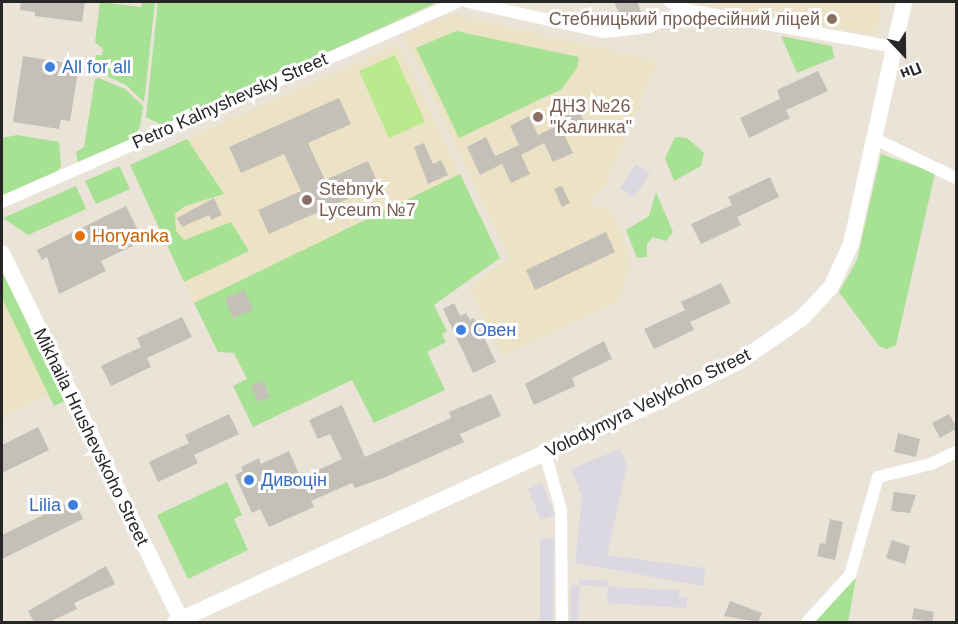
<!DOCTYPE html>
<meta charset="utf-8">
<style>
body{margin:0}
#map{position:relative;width:958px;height:624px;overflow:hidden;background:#eae3d7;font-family:Helvetica,sans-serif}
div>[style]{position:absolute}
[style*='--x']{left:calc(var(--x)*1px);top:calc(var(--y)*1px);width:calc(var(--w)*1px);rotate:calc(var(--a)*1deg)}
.industrial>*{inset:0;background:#dcd8e1}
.education>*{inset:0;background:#ece3c6}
.green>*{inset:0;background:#a7e193}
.pitch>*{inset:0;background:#bbe98e}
.building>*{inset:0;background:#c4c0b7}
.street>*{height:12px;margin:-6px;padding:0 6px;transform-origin:6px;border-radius:6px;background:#fff}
.secondary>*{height:16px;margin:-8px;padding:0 8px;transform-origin:8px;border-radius:8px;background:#fff}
.dots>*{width:16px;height:16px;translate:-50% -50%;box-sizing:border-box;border:3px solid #fff;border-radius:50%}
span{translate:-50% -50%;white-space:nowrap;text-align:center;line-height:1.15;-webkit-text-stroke:6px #fff;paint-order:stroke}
.education-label{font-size:18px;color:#785e54}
.right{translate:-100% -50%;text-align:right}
.left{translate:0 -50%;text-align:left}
.shop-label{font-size:18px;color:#366cbe}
.street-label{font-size:18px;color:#262626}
.food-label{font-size:18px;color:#c56008}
.frame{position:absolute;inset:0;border:3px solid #262626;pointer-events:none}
.north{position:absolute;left:874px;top:24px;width:60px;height:60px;-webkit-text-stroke:4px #fff;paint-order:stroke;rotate:158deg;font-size:16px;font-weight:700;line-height:24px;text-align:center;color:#262626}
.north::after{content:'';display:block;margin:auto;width:21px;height:27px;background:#262626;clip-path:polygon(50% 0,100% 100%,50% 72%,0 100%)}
</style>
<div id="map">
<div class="industrial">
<div style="clip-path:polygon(636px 164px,650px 174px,634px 197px,620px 188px)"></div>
<div style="clip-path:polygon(620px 449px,627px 466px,607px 555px,705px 568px,703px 586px,575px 563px,582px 496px,571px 469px)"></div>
<div style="clip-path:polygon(542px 483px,555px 515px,541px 520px,528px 489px)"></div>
<div style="clip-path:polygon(554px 538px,553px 622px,540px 622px,540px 539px)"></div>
<div style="clip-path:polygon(579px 579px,608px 581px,609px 587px,679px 590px,679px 597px,687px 597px,686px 608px,607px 603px,608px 587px,580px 585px,578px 622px,570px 622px,571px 585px,579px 585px)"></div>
</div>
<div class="education">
<div style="clip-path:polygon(690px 2px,882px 2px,876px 35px)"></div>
<div style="clip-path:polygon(452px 14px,658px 61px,604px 189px,593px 197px,590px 209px,609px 208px,629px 249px,631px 265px,618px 302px,502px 356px,470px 288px,509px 258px,403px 36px)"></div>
<div style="clip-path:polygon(399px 44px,469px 194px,255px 274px,194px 303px,130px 165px)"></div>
<div style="clip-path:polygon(2px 298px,49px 394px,2px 418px)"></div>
</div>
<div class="green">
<div style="clip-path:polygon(100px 2px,141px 7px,142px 2px,155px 2px,144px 102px,126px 85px,94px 70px,96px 55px,102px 55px,103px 49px,95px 42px)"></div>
<div style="clip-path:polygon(158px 2px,433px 2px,434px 4px,164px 126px,146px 117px)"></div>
<div style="clip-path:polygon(456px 31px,579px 57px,577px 68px,562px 89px,459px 138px,416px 48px)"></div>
<div style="clip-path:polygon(781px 36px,832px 46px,834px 58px,797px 73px)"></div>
<div style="clip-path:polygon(99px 78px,125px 89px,143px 106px,140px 127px,131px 141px,78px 163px,76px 152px,84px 147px,95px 79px)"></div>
<div style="clip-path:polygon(17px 135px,59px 142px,61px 166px,54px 176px,2px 200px,2px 138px)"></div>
<div style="clip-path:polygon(675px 137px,687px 138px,704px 153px,701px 166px,674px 181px,665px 158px)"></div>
<div style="clip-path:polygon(187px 139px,224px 194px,185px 206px,175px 214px,176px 231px,184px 240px,231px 222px,249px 251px,184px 282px,130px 165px)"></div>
<div style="clip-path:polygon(881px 154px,935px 173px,896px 345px,887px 349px,879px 346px,839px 292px,857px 260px)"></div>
<div style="clip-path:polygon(119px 166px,130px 189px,96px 204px,85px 181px)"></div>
<div style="clip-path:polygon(460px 174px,500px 258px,434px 305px,447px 331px,442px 334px,446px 342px,427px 352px,445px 390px,374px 423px,352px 380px,253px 427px,233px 386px,247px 379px,234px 353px,218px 352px,194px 303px)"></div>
<div style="clip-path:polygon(76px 186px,86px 209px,28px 235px,3px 218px)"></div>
<div style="clip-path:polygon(656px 192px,673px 232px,666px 241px,653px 237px,647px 244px,647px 257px,637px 258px,626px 230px,649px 216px)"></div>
<div style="clip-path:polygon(2px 264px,69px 399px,54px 406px,2px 298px)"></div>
<div style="clip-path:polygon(227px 482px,242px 515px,234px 519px,248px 550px,188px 579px,157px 515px)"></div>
<div style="clip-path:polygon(856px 578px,848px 622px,813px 622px)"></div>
</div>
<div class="pitch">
<div style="clip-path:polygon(395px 55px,425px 122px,389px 138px,359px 71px)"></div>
</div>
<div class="building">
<div style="clip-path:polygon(21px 2px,85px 2px,82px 22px,35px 16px,35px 12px,20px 10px)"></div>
<div style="clip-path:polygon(614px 2px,637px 2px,642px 14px,623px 22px)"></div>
<div style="clip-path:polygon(23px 56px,79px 65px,70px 121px,61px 120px,59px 129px,13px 122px)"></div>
<div style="clip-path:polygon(818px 71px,828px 91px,786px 110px,790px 118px,749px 138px,740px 118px,780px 99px,777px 90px)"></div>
<div style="clip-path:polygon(572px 96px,585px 123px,564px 134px,573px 153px,553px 162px,544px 143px,521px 155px,530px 174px,511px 183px,502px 164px,480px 175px,467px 147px,486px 137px,495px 156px,519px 145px,510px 126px,529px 116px,538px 135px,561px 124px,552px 105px)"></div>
<div style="clip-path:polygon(339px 98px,351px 124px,308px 143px,325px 180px,368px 161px,379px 185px,269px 234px,258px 210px,301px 191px,284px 154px,241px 173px,229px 147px)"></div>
<div style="clip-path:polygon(424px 143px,433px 164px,441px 160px,448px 175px,428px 184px,414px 147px)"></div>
<div style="clip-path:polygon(770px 177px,779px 197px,737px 217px,741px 225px,701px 244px,691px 224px,732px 205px,728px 197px)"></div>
<div style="clip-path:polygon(562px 186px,570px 203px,562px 207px,554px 189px)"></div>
<div style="clip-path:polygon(214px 198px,222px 215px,211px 220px,209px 215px,182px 227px,177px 218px)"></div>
<div style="clip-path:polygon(126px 206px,143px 241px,101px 261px,106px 271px,59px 294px,47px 257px,42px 260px,37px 250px)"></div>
<div style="clip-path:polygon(606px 232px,615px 252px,535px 290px,526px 270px)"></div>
<div style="clip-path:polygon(721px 283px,731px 303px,690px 322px,694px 330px,654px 349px,644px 329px,685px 310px,681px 302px)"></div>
<div style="clip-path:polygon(244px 290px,253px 310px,233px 318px,225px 299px)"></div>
<div style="clip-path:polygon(454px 303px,460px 316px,466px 313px,470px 320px,474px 318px,496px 362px,473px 373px,443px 309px)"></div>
<div style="clip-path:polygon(182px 317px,192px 337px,147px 358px,151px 367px,111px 386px,101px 366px,141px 347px,137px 338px)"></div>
<div style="clip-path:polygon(604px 341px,612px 359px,572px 378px,575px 386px,534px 405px,525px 384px)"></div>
<div style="clip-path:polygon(263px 380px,270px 397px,258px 402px,251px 386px)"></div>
<div style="clip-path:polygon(491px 394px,501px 416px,460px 434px,464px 442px,383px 478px,355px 488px,352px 483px,311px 501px,314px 507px,269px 527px,260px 509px,252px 513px,235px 475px,243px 471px,241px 467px,259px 458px,261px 464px,289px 451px,307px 492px,324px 485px,318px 470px,342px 459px,330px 434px,318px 439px,309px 420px,342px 405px,365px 457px,451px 418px,449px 412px)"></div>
<div style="clip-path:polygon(229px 414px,239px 434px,194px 455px,198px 463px,158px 482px,149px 462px,189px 443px,185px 435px)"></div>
<div style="clip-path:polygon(949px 414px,957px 428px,940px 438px,932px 423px)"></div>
<div style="clip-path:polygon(38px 427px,49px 450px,2px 473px,2px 445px)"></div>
<div style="clip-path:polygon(898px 433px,920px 439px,916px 457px,894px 452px)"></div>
<div style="clip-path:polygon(894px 492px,916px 495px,910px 513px,891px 511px)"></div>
<div style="clip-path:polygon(74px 500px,83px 519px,2px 559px,2px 535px)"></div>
<div style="clip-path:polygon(830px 519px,843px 522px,835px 560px,817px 556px,820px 543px,825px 544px)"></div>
<div style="clip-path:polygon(892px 540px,910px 546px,905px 564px,886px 558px)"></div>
<div style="clip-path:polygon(106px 566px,115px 584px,74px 603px,77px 609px,49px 622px,34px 622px,28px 611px)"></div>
<div style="clip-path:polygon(730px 601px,762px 613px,758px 622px,724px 616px)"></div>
<div style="clip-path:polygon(914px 608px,934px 612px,932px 622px,912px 619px)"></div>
</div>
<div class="street">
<div style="--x:468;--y:2;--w:140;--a:12.4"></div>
<div style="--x:605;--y:32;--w:43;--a:-6.6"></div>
<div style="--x:648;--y:27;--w:43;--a:-23.6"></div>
<div style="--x:670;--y:2;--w:19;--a:25"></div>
<div style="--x:687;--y:10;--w:210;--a:10.1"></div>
<div style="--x:875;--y:139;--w:90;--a:25.7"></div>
<div style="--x:2;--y:202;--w:498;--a:-23.7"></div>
<div style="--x:545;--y:453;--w:59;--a:74.3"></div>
<div style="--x:561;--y:510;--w:112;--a:89.5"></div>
<div style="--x:807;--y:622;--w:64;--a:-47.5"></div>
<div style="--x:850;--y:575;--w:102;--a:-74.1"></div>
<div style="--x:878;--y:477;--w:55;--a:-13.8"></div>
<div style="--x:931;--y:464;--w:28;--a:-26"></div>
</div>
<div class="secondary">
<div style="--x:2;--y:253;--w:411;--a:64"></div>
<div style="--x:175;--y:622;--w:524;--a:-24.56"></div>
<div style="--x:652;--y:404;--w:98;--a:-26"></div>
<div style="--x:740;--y:361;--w:75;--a:-34.7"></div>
<div style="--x:802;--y:318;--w:42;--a:-46.9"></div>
<div style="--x:831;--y:287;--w:47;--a:-65.1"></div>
<div style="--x:851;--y:244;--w:248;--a:-77.6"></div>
</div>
<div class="dots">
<div style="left:832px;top:19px;background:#8d6e63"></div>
<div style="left:50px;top:67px;background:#3f7fe0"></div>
<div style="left:538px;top:117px;background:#8d6e63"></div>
<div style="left:307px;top:200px;background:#8d6e63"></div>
<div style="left:80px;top:236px;background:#e8710a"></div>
<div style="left:461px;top:330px;background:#3f7fe0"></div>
<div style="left:249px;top:480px;background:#3f7fe0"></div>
<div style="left:73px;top:505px;background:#3f7fe0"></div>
</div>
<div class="education-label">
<span class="right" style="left:820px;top:19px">Стебницький професійний ліцей</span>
<span class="left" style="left:550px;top:117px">ДНЗ №26<br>"Калинка"</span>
<span class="left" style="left:319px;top:200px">Stebnyk<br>Lyceum №7</span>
</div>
<div class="shop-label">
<span class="left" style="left:62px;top:67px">All for all</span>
<span class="left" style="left:473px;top:330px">Овен</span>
<span class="left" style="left:261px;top:480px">Дивоцін</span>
<span class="right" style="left:61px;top:505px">Lilia</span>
</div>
<div class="street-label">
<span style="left:230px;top:101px;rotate:-24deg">Petro Kalnyshevsky Street</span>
<span style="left:648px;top:403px;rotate:-26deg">Volodymyra Velykoho Street</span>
<span style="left:91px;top:437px;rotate:64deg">Mikhaila Hrushevskoho Street</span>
</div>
<div class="food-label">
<span class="left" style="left:92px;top:236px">Horyanka</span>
</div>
<div class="frame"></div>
<div class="north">Пн</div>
</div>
